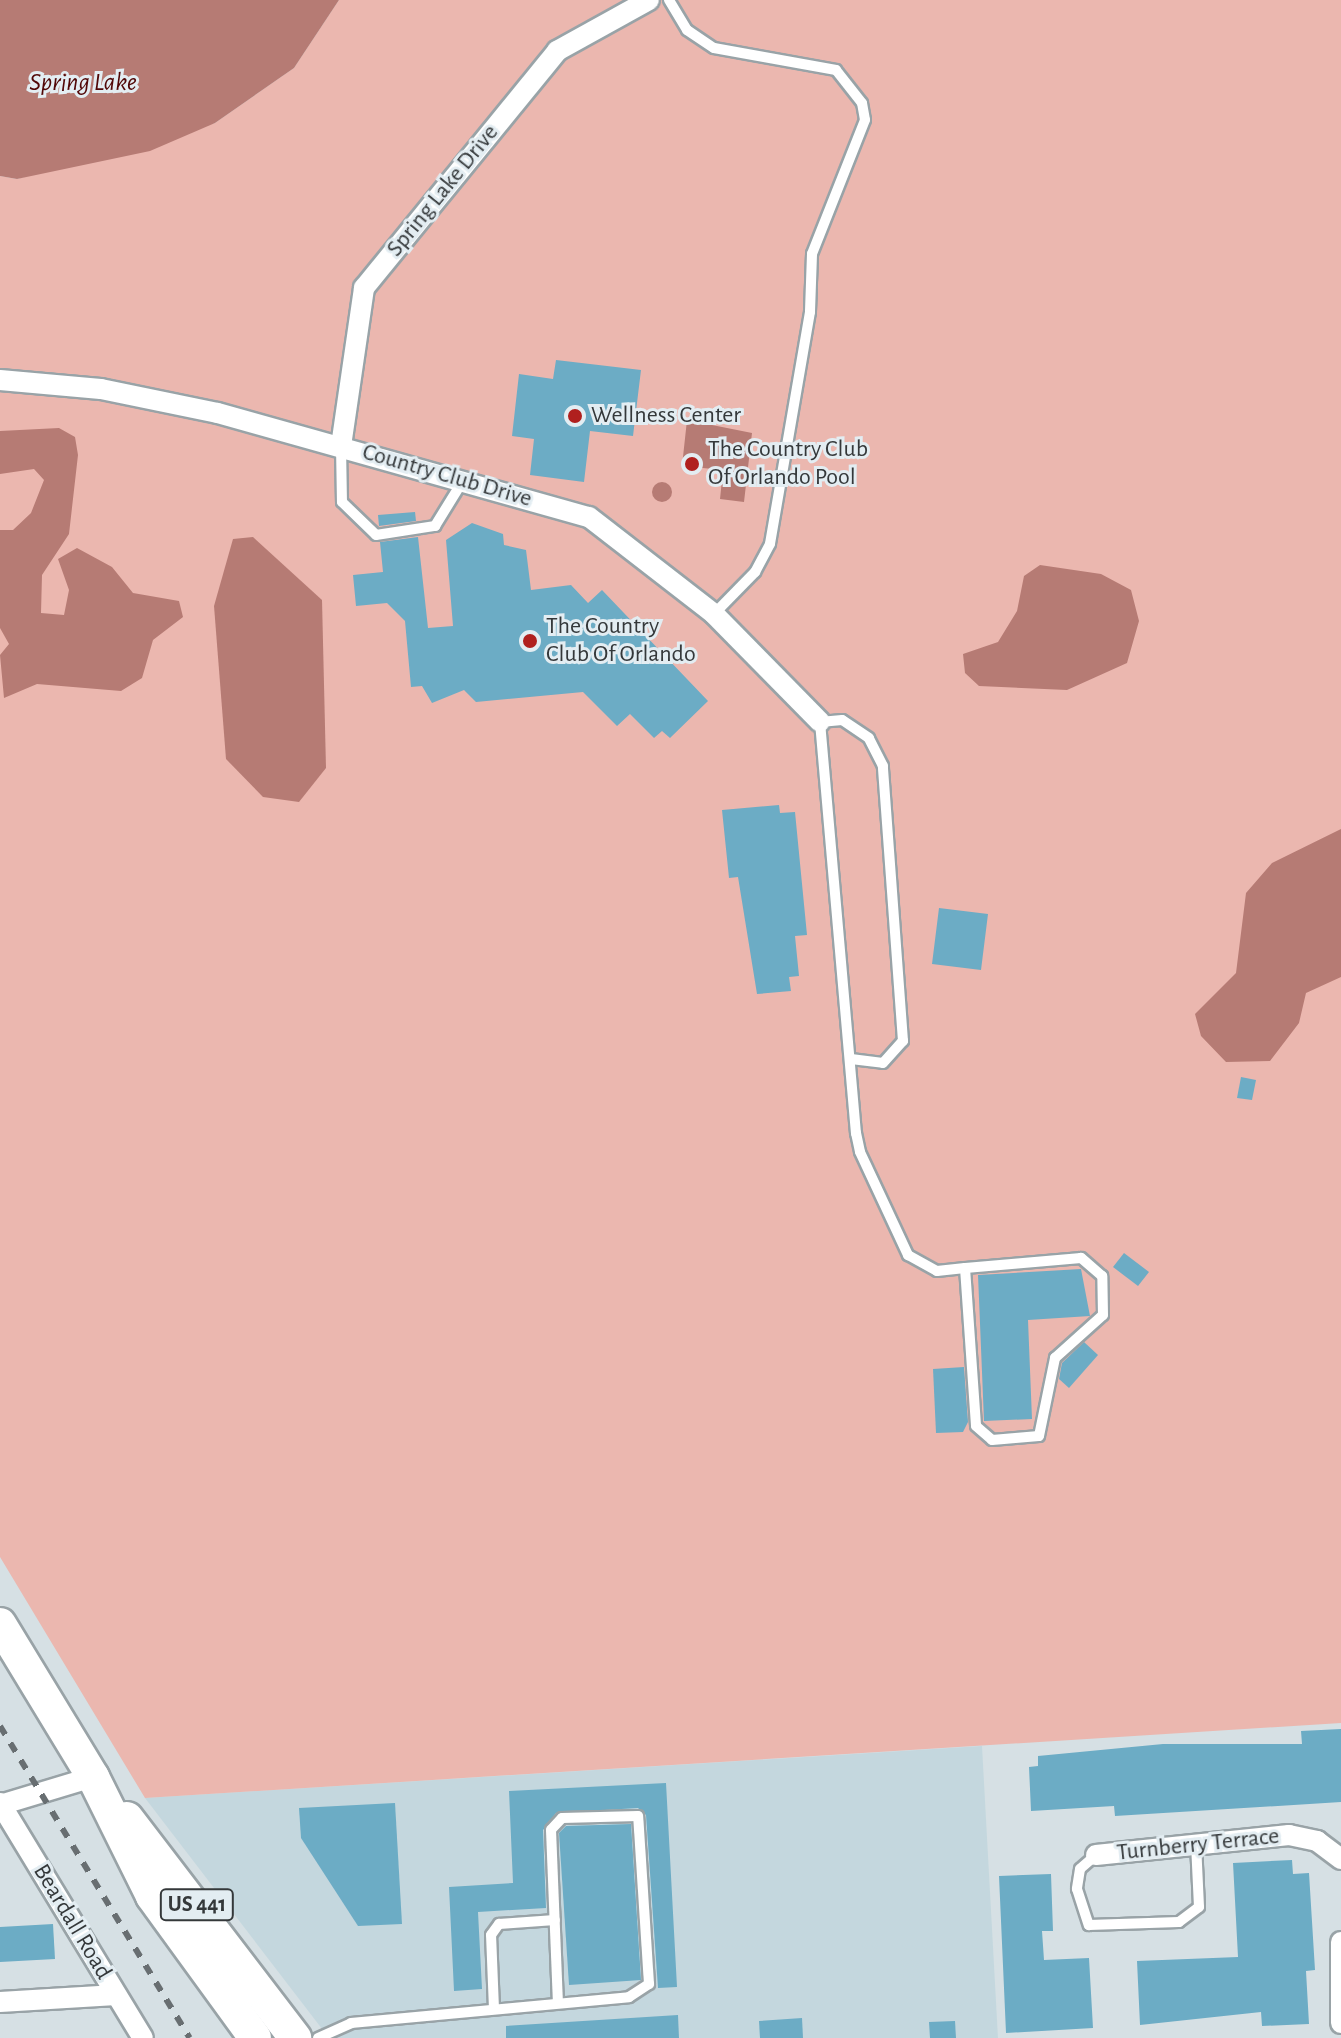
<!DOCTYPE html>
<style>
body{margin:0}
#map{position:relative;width:1341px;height:2038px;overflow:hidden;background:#d6e0e4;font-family:"Alegreya Sans",sans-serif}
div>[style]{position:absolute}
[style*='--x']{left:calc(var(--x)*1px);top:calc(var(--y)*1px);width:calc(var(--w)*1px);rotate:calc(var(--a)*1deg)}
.built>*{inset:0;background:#c4d7de}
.green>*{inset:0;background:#ebb7af}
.water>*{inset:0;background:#b67b74}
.round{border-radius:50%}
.building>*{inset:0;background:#6cacc5}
.roads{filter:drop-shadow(2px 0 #99a3a7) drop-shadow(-2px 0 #99a3a7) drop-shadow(0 2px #99a3a7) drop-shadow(0 -2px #99a3a7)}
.service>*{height:10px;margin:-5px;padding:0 5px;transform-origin:5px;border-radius:5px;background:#fff}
.minor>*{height:20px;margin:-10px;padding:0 10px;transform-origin:10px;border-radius:10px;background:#fff}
.primary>*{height:32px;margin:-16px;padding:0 16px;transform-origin:16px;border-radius:16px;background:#fff}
.rail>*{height:6px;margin-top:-3px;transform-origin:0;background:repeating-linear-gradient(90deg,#686e71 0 10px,transparent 0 20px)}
.dots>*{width:22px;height:22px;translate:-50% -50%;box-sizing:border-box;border:4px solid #e3edf2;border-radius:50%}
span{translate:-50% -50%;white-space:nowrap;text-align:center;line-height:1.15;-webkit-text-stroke:6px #e3edf2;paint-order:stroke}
.shield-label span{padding:2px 6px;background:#e3edf2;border:2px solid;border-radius:6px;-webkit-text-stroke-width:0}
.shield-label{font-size:22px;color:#34383a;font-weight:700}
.street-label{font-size:24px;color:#34383a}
.poi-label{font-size:24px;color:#34383a}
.left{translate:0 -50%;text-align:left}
.water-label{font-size:26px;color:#510707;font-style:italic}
</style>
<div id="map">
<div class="built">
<div style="clip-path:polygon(982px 1746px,998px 2038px,329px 2038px,145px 1798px)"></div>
</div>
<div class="green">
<div style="clip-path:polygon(339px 0,1341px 0,1341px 1723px,145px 1798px,0 1557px,0 176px,17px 179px,215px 123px,294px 68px)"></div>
</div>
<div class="water">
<div style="clip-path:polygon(0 0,339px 0,294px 68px,215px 123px,150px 151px,17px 179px,0 176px)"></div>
<div style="clip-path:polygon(687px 420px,752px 433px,744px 502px,720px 499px,723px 470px,682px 466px)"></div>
<div style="clip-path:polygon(59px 428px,75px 437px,78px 455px,69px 534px,42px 575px,41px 613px,64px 615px,69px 590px,58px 559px,77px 548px,112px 567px,133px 593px,179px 601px,183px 617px,153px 640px,142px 678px,121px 691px,37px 684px,4px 698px,0 655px,9px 644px,0 628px,0 530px,13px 530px,31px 513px,44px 480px,34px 469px,0 474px,0 431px)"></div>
<div class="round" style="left:652px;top:482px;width:20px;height:20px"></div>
<div style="clip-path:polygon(253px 537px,322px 600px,326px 768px,299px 802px,263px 797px,226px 759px,214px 606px,233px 539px)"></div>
<div style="clip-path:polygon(1040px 565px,1101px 574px,1131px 590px,1139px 621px,1127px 663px,1067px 690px,979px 686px,965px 673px,963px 654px,998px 642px,1017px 611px,1024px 576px)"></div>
<div style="clip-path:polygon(1341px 829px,1341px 977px,1306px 993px,1299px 1023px,1270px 1061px,1226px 1062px,1201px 1036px,1195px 1014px,1236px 973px,1246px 893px,1272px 863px)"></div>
</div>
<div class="building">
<div style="clip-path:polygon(556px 360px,641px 370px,633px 436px,590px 431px,584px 482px,530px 475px,534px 439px,512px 436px,519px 374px,553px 379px)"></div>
<div style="clip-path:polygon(415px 512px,416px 521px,379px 526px,378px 515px)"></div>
<div style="clip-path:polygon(472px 523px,503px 534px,504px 545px,526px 550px,531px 590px,571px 585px,588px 603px,602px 590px,708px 701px,670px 738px,662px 731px,654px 738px,630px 714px,617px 726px,583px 692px,476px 702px,464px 690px,432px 703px,422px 686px,411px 687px,405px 621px,387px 603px,356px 606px,353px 575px,383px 572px,380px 542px,418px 537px,428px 628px,453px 626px,446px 540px)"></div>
<div style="clip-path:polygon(779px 805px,780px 813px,795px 812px,807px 935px,795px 936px,799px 976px,789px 977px,791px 991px,757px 994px,738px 877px,729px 878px,722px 810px)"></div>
<div style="clip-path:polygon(939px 908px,988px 914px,981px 970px,932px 964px)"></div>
<div style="clip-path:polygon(1241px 1077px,1256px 1080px,1252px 1100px,1237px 1098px)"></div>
<div style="clip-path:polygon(1124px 1253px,1149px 1272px,1138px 1286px,1113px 1267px)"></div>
<div style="clip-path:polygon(1081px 1269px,1090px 1316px,1028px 1320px,1032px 1419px,984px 1421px,978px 1275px)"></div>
<div style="clip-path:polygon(1084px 1342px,1098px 1355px,1069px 1388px,1059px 1379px,1062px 1363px)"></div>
<div style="clip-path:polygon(964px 1367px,968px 1422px,963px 1432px,936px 1433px,933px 1369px)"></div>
<div style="clip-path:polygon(1341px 1729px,1341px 1802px,1115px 1816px,1114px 1806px,1031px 1811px,1029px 1767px,1038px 1766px,1038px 1756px,1163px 1744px,1302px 1744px,1301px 1731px)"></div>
<div style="clip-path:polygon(666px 1783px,677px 1987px,658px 1988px,646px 1815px,638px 1808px,556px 1813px,543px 1830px,546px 1908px,478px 1912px,482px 1989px,454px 1991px,449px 1887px,513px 1883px,509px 1791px)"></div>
<div style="clip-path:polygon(395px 1803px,402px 1924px,358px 1926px,301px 1838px,299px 1808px)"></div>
<div style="clip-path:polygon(631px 1824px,641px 1980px,569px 1985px,559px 1833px,566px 1826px)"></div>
<div style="clip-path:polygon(1292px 1860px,1293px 1874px,1309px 1873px,1315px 1970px,1306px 1971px,1309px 2024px,1262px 2026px,1261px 2012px,1140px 2025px,1137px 1961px,1238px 1957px,1233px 1863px)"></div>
<div style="clip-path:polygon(1051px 1874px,1053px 1931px,1042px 1931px,1044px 1960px,1089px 1958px,1093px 2028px,1006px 2033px,999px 1876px)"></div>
<div style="clip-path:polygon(53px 1924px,55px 1959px,0 1962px,0 1927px)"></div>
<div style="clip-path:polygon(678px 2015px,679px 2038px,506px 2038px,506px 2026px)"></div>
<div style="clip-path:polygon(802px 2018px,803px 2038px,760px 2038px,759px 2021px)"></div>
<div style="clip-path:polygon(955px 2021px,956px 2038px,930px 2038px,929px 2022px)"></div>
</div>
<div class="roads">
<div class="service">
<div style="--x:669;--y:0;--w:35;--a:59"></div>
<div style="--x:687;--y:30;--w:32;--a:34"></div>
<div style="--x:714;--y:48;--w:124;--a:10.2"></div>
<div style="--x:836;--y:70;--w:42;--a:51.8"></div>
<div style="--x:862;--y:103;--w:17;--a:80"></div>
<div style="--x:865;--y:120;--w:144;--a:111.6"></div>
<div style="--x:812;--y:254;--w:58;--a:92"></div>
<div style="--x:810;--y:312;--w:235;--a:99.8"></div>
<div style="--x:770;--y:544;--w:32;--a:118"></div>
<div style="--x:755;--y:572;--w:59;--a:134.3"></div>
<div style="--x:341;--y:446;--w:56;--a:89"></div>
<div style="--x:342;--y:502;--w:47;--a:44.1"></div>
<div style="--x:376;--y:535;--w:60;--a:-8.7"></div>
<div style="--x:435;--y:526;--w:55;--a:-58.3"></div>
<div style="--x:851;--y:1059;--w:32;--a:7"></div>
<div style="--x:883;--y:1063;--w:30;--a:-48"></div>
<div style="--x:903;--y:1041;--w:276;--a:-94.2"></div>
<div style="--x:883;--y:766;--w:31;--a:-117"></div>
<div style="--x:869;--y:738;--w:32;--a:-146"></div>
<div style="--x:842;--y:720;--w:22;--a:175"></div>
<div style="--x:820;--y:722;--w:413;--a:85"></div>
<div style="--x:856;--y:1133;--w:19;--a:78"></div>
<div style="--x:860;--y:1152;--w:114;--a:65"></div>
<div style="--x:908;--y:1255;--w:33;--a:29"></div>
<div style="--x:937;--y:1271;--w:28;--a:-6"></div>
<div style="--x:965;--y:1268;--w:158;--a:86"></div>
<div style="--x:976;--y:1426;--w:21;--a:41"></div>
<div style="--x:992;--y:1440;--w:47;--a:-4.9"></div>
<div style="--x:1039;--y:1436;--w:80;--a:-78.4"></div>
<div style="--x:1055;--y:1358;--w:64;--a:-41.9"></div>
<div style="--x:1103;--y:1315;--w:39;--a:-91"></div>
<div style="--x:1102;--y:1276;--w:28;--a:-139"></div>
<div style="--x:1081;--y:1258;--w:116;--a:175.1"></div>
<div style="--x:1096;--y:1855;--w:21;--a:139"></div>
<div style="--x:1080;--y:1869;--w:20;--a:99"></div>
<div style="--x:1077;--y:1889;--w:38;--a:72"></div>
<div style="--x:1089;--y:1925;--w:90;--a:-1.9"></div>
<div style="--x:1179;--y:1922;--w:25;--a:-37"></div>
<div style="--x:1199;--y:1907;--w:64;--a:-92.7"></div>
<div style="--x:494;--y:2009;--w:74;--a:-92.3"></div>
<div style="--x:491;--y:1935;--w:14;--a:-54"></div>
<div style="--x:499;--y:1924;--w:56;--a:-4.1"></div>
<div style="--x:318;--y:2038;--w:36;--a:-24"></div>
<div style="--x:351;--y:2023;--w:279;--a:-5.3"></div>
<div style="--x:629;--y:1997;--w:24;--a:-33"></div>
<div style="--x:649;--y:1984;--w:168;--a:-93.7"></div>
<div style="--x:638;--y:1816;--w:76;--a:178.5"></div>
<div style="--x:562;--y:1818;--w:16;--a:133"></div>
<div style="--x:551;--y:1830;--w:172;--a:87.7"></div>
</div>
<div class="minor">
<div style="--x:0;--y:380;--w:101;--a:5.1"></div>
<div style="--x:101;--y:389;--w:119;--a:11.6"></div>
<div style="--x:218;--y:413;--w:385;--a:15.7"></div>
<div style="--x:589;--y:517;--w:158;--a:37.8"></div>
<div style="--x:714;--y:614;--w:151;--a:45.5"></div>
<div style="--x:341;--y:446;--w:160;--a:-81.7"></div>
<div style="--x:364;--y:288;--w:306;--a:-50.8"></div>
<div style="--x:557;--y:51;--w:105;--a:-29"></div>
<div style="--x:0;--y:1803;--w:275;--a:58.7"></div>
<div style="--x:0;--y:1805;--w:97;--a:-16.8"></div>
<div style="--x:1096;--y:1855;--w:194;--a:-5.9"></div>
<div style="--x:1289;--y:1835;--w:29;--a:12"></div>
<div style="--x:1317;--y:1841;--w:30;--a:37"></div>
<div style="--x:1341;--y:1942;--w:81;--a:90"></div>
<div style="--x:0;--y:2002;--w:116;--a:-3.5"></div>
</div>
<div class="primary">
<div style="--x:0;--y:1624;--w:179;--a:58.7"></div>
<div style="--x:93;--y:1777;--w:133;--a:63.6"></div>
<div style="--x:152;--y:1896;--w:175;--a:54"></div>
<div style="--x:127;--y:1818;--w:277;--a:52.6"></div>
</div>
</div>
<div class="rail">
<div style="--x:0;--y:1726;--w:365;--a:58.7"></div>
</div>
<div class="dots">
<div style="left:575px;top:416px;background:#b0201e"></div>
<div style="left:692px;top:464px;background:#b0201e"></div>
<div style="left:530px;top:641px;background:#b0201e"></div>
</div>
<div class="shield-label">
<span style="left:197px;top:1905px">US 441</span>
</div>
<div class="street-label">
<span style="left:443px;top:191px;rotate:-51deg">Spring Lake Drive</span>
<span style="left:447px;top:476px;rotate:16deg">Country Club Drive</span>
<span style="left:1198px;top:1845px;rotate:-6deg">Turnberry Terrace</span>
<span style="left:72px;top:1922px;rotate:59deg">Beardall Road</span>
</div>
<div class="poi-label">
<span class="left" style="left:591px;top:416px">Wellness Center</span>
<span class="left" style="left:708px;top:464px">The Country Club<br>Of Orlando Pool</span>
<span class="left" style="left:546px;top:641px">The Country<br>Club Of Orlando</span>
</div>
<div class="water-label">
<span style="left:83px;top:83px">Spring Lake</span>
</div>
</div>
